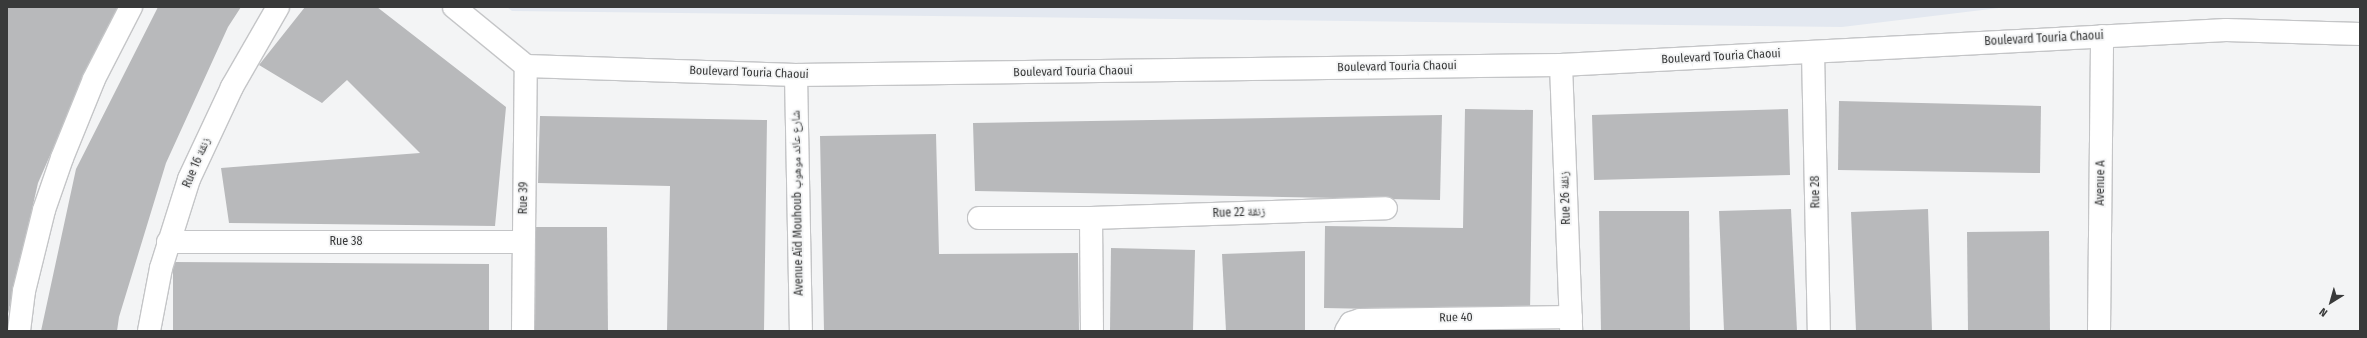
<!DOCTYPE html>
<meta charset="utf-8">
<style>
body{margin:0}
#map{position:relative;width:2367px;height:338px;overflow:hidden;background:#f3f4f5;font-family:"Fira Sans Condensed","Noto Naskh Arabic",sans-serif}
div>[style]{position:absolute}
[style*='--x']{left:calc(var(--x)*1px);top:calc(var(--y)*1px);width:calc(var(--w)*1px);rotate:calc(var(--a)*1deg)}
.built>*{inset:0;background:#e3e8f0}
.building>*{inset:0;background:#b8b9bb}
.roads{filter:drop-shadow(1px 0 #c4c5c7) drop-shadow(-1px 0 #c4c5c7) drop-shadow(0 1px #c4c5c7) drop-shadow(0 -1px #c4c5c7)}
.street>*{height:22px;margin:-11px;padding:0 11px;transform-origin:11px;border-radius:11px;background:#fff}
span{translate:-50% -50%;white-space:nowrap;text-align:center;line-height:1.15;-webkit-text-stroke:3.5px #f3f4f5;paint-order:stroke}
.street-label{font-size:12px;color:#393a3a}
.frame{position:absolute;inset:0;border:8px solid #393a3a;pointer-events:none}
.north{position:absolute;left:2311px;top:282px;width:40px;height:40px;-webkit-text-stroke:3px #f3f4f5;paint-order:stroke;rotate:217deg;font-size:11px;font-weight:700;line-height:16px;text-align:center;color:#393a3a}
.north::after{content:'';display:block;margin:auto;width:14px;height:18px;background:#393a3a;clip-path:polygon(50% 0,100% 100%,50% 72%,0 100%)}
</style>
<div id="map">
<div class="built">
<div style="clip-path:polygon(507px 7px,2007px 7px,1842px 27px,512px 11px)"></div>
</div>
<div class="building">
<div style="clip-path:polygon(7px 7px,120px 7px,101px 39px,38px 183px,8px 314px)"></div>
<div style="clip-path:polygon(158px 7px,241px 7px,228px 27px,166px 163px,119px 317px,117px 331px,41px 331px,76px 169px)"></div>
<div style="clip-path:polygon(305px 7px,377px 7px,506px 107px,495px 226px,229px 223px,221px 168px,420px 153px,347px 80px,322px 103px,259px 65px)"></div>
<div style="clip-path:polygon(1839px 101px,2041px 106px,2040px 173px,1838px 170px)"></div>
<div style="clip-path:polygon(1465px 109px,1533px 110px,1530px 312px,1324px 308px,1325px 226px,1463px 228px)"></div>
<div style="clip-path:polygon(1788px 109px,1790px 175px,1594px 180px,1592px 115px)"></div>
<div style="clip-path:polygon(1442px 115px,1440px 200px,975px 191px,973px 123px)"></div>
<div style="clip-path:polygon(540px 116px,767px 120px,764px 331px,667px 331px,670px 186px,538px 183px)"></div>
<div style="clip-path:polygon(936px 134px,939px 254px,1078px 253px,1079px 331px,824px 331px,820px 136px)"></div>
<div style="clip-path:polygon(1791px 209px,1797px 331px,1724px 331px,1719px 211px)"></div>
<div style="clip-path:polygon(1928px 209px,1932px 331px,1856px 331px,1851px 212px)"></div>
<div style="clip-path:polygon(1599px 211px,1689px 211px,1690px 331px,1601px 331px)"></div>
<div style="clip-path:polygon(535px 227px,607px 227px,608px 331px,535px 331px)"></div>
<div style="clip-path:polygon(2049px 231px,2050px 331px,1968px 331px,1967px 232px)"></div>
<div style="clip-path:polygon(1111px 248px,1195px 250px,1193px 331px,1110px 331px)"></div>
<div style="clip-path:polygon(1305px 251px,1305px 331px,1226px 331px,1222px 254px)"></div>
<div style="clip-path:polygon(173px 262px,489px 264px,489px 331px,173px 331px)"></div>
</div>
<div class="roads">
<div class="street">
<div style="--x:454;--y:7;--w:93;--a:39.3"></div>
<div style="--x:526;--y:66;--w:270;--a:1.9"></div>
<div style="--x:796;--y:75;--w:765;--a:-0.75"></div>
<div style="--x:1561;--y:65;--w:666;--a:-3.01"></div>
<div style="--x:2226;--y:30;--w:134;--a:1.7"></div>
<div style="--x:1813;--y:52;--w:279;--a:88.8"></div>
<div style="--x:1561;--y:65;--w:266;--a:87.8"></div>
<div style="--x:796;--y:75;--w:256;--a:88.9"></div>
<div style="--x:979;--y:218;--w:112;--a:0"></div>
<div style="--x:1091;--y:218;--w:295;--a:-1.9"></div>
<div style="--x:1091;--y:218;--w:113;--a:89.5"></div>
<div style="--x:168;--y:242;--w:355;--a:0"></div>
<div style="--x:19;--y:331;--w:40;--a:-82.9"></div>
<div style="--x:24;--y:291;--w:83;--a:-76.1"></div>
<div style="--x:44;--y:210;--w:55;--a:-70.9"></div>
<div style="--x:62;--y:158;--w:85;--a:-67.9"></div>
<div style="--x:94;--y:79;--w:81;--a:-62.8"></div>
<div style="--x:149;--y:331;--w:64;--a:-79.2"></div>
<div style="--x:161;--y:268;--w:93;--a:-72.5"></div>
<div style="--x:189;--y:179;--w:102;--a:-64.9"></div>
<div style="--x:232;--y:87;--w:92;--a:-60.1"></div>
<div style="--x:523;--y:331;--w:265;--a:-89.4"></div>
<div style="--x:1346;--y:331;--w:9;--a:-58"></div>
<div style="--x:1351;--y:323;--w:9;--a:-18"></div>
<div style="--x:1360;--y:320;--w:211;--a:-0.8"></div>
<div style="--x:2099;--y:331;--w:295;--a:-89.4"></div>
</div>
</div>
<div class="street-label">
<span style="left:2044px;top:39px;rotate:-3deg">Boulevard Touria Chaoui</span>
<span style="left:1721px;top:57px;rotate:-3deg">Boulevard Touria Chaoui</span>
<span style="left:1397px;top:67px;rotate:-1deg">Boulevard Touria Chaoui</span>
<span style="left:1073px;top:72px;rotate:-1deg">Boulevard Touria Chaoui</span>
<span style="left:749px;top:73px;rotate:2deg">Boulevard Touria Chaoui</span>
<span style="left:197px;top:163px;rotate:-67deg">Rue 16 زنقة</span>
<span style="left:2101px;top:183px;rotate:-89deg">Avenue A</span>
<span style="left:1816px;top:192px;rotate:-91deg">Rue 28</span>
<span style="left:524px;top:198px;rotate:-89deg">Rue 39</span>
<span style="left:1566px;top:198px;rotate:-92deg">Rue 26 زنقة</span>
<span style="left:798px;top:203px;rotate:-91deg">Avenue Aïd Mouhoub شارع عائد موهوب</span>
<span style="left:1239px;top:213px;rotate:-2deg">Rue 22 زنقة</span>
<span style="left:346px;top:242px">Rue 38</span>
<span style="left:1456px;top:318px;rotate:-1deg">Rue 40</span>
</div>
<div class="frame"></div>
<div class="north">N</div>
</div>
